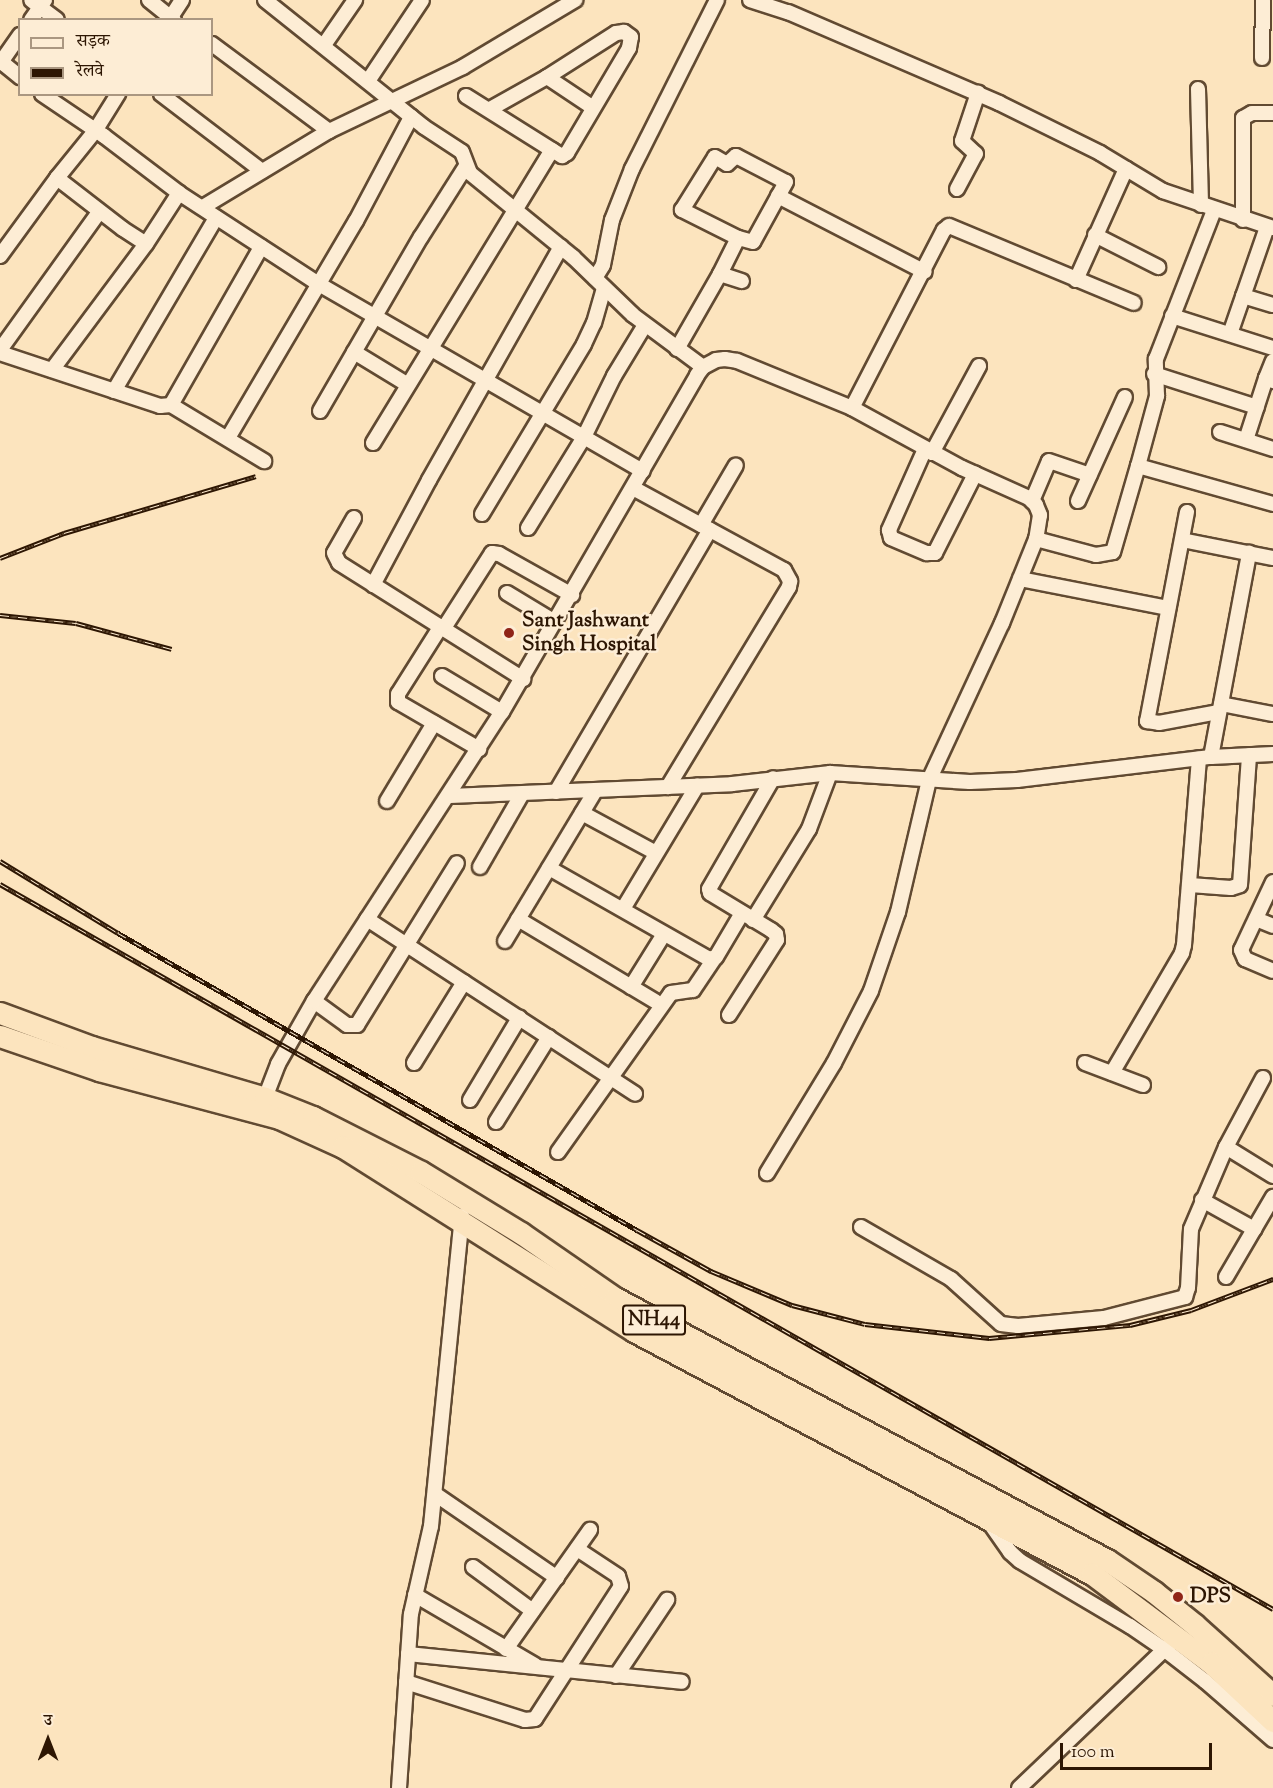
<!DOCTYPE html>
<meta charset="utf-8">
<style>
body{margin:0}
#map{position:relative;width:1273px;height:1788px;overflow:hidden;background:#fce4be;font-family:"Sorts Mill Goudy","Noto Serif Devanagari",serif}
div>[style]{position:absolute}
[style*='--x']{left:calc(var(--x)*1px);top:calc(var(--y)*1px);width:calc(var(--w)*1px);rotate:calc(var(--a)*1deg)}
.roads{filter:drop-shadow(2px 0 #614a32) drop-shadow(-2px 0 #614a32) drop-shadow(0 2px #614a32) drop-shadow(0 -2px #614a32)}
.minor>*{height:14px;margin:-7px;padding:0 7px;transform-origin:7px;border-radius:7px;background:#fdedd5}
.highway>*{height:21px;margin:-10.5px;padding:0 10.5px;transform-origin:10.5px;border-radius:10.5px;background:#fce4be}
.rail>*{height:5px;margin-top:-2.5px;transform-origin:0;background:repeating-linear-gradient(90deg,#fdedd5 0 9px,#2d1603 0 18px);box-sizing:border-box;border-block:2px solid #2d1603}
.dots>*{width:16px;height:16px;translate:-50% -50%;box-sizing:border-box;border:3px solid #fdedd5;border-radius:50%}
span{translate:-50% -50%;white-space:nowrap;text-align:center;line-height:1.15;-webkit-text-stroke:5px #fdedd5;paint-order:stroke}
.shield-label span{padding:2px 4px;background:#fdedd5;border:2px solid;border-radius:4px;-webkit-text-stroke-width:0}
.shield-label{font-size:20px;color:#2d1603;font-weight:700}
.poi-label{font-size:21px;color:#2d1603;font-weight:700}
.left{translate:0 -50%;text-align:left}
.legend{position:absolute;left:18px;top:18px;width:195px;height:78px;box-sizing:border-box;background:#fdedd5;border:2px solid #aa9781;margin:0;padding:8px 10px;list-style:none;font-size:18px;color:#2d1603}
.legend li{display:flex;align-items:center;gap:12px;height:30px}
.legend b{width:30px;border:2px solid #aa9781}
.north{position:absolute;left:18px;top:1710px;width:60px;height:60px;-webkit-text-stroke:4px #fdedd5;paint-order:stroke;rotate:0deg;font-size:16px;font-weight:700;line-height:24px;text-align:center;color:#2d1603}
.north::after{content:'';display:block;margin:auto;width:21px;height:27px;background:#2d1603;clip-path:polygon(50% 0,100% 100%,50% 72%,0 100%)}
.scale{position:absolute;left:1060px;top:1743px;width:152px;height:27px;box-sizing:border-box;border:3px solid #2d1603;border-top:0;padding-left:8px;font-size:18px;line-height:21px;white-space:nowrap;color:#2d1603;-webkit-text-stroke:4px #fdedd5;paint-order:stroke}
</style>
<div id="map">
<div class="roads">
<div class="minor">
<div style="--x:45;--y:0;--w:9;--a:126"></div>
<div style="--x:40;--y:7;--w:21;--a:37"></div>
<div style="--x:149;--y:0;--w:32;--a:39"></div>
<div style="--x:265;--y:0;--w:203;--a:38.6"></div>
<div style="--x:424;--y:127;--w:45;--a:33.3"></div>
<div style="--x:462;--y:152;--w:22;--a:69"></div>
<div style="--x:470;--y:173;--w:133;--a:39.2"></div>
<div style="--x:573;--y:257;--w:83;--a:44"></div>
<div style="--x:633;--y:315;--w:87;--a:36.6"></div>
<div style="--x:750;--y:0;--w:40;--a:18"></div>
<div style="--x:788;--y:12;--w:230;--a:23.3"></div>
<div style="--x:999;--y:103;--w:113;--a:26.3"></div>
<div style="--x:1100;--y:153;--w:74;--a:31.1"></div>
<div style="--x:1163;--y:191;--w:116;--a:18.6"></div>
<div style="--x:31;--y:20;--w:16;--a:-55"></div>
<div style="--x:40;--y:7;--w:11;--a:-142"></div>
<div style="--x:169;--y:20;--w:24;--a:-57"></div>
<div style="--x:20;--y:35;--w:29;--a:125"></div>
<div style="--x:3;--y:59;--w:5;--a:79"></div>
<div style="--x:4;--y:64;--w:21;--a:39"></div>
<div style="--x:212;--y:44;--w:146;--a:36.6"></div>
<div style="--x:324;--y:45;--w:55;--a:-55.4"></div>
<div style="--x:1262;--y:58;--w:58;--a:-89"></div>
<div style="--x:547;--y:77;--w:54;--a:33.7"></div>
<div style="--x:368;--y:81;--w:97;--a:-56.3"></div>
<div style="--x:1198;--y:89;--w:116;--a:88.5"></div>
<div style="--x:42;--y:94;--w:75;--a:34.1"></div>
<div style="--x:104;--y:136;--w:94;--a:37.2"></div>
<div style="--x:179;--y:193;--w:165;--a:33.1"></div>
<div style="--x:317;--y:283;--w:376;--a:30"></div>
<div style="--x:161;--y:94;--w:127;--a:37.3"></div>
<div style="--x:466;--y:96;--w:102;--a:32.1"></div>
<div style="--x:57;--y:178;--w:83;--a:37.7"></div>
<div style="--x:123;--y:229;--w:27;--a:33"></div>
<div style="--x:957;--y:189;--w:40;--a:-62"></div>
<div style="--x:976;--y:154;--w:19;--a:-137"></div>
<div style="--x:962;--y:141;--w:51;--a:-71.6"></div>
<div style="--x:778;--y:196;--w:165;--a:27.3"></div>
<div style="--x:203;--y:207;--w:147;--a:-31.1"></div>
<div style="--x:329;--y:131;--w:148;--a:-25.5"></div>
<div style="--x:463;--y:67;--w:131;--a:-30.9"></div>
<div style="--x:1243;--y:220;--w:102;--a:-90"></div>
<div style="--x:1243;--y:118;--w:10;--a:-29"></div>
<div style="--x:1252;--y:113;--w:21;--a:0"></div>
<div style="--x:1095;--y:235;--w:71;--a:26.9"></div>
<div style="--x:0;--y:256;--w:97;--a:-53.8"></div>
<div style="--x:57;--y:178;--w:60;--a:-51"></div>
<div style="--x:95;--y:131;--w:44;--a:-58.1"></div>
<div style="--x:720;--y:274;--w:40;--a:-63.4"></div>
<div style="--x:738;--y:238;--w:63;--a:-153.4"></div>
<div style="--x:682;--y:210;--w:62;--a:-58.1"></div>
<div style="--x:715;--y:157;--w:14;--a:30"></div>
<div style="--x:727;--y:164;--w:12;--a:-42"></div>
<div style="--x:736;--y:156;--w:56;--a:27.5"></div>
<div style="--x:786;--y:182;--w:68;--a:118.8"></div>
<div style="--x:753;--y:242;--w:16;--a:-165"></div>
<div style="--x:595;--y:278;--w:15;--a:-58"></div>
<div style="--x:603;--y:265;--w:46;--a:-78.7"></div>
<div style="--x:612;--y:220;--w:55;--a:-68.6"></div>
<div style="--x:632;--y:169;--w:189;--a:-63.3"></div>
<div style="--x:1076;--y:280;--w:122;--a:-65.8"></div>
<div style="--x:1243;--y:296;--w:31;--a:17"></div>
<div style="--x:1172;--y:316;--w:106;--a:17.6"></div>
<div style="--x:1230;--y:334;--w:113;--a:-70.9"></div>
<div style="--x:677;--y:349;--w:86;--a:-60.2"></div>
<div style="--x:720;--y:274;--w:23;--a:18"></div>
<div style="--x:0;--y:350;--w:170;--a:-54.3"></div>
<div style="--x:354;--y:352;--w:63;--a:31.4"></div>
<div style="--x:0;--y:353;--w:169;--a:18.3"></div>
<div style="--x:160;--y:406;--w:11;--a:-5"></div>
<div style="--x:171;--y:405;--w:182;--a:-60.3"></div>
<div style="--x:52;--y:370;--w:157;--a:-53.3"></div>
<div style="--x:146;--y:244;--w:61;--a:-57.1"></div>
<div style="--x:1154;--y:374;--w:108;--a:17.8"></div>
<div style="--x:1266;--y:378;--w:18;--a:-68"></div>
<div style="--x:114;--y:391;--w:201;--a:-59.5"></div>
<div style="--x:171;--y:405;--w:109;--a:31.1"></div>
<div style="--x:852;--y:408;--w:200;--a:-62.7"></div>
<div style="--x:944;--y:230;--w:6;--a:-39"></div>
<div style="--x:949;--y:226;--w:200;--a:22.6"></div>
<div style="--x:320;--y:411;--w:201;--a:-59.9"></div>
<div style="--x:421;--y:237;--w:84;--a:-57.6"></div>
<div style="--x:1220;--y:432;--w:56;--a:17.8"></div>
<div style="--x:228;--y:438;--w:252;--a:-59.5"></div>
<div style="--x:356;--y:221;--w:118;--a:-62.1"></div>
<div style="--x:1246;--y:440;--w:65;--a:-72.1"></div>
<div style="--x:1266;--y:378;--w:8;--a:23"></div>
<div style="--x:373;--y:443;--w:343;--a:-58.6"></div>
<div style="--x:552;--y:150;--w:12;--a:31"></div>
<div style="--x:562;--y:156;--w:6;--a:-31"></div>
<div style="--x:567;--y:153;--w:122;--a:-59.4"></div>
<div style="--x:629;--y:48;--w:11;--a:-80"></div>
<div style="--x:631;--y:37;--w:9;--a:-144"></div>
<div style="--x:624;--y:32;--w:8;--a:173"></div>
<div style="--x:616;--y:33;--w:82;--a:147.5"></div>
<div style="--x:547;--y:77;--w:65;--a:150.7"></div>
<div style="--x:925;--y:449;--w:89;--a:114"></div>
<div style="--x:889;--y:530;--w:8;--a:76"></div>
<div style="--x:891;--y:538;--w:39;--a:23"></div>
<div style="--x:927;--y:553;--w:8;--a:0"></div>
<div style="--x:935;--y:553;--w:89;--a:-63.1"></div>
<div style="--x:932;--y:453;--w:99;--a:-61.6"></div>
<div style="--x:1138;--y:466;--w:73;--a:-74.8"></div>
<div style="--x:1157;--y:396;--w:37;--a:-92"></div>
<div style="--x:1156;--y:359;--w:160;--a:-68.7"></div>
<div style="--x:633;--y:488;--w:172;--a:28.5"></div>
<div style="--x:784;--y:570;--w:13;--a:61"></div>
<div style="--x:790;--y:581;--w:6;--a:99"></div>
<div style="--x:789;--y:587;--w:234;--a:121.2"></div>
<div style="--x:1032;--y:501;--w:43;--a:-67"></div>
<div style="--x:1049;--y:461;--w:43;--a:18.9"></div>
<div style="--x:1078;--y:501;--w:114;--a:-65.7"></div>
<div style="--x:1187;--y:512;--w:213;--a:100.8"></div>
<div style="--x:1147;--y:721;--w:12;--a:9"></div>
<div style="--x:1159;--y:723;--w:61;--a:-10.4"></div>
<div style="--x:482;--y:514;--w:198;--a:-59"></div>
<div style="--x:584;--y:344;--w:23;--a:-65"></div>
<div style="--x:594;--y:323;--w:36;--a:-74"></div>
<div style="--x:354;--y:518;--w:40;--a:119.7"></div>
<div style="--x:334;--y:553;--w:11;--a:63"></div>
<div style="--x:339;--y:563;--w:218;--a:32.2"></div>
<div style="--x:701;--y:525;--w:69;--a:-59.7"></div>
<div style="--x:528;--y:528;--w:107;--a:-58.4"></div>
<div style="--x:584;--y:437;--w:68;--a:-63.8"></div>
<div style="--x:614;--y:376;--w:60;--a:-58.7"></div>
<div style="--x:1036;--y:539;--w:62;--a:14.9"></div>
<div style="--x:1096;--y:555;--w:17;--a:-10"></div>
<div style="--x:1113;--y:552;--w:90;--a:-73.8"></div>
<div style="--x:1138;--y:466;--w:140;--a:15.7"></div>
<div style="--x:1182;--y:540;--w:93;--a:11.2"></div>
<div style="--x:1020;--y:579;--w:151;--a:11.1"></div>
<div style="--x:373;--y:585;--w:119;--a:-61.9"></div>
<div style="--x:429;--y:480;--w:268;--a:-60.5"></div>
<div style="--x:507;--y:593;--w:56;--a:31.1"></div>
<div style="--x:441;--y:626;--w:80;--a:122.3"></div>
<div style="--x:398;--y:694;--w:8;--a:90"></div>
<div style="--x:398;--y:702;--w:94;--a:30.1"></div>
<div style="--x:444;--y:628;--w:89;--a:-57.4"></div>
<div style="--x:492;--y:553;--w:7;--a:8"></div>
<div style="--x:499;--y:554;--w:84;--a:29.3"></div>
<div style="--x:442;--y:676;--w:70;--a:31"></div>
<div style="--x:1221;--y:704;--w:53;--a:10.9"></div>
<div style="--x:1211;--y:757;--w:208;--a:-79.4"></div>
<div style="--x:556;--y:792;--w:304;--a:-59.6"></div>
<div style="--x:450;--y:796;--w:282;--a:-2.4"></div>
<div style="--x:732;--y:784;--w:99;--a:-6.4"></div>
<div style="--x:830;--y:773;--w:140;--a:3.7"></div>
<div style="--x:970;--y:782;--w:47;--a:-2.4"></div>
<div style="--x:1017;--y:780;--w:195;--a:-6.8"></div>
<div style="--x:1211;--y:757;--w:62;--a:-2.8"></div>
<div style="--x:387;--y:801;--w:91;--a:-58.9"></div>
<div style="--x:582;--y:813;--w:84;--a:28.4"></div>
<div style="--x:480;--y:867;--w:84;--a:-60.1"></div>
<div style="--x:549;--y:868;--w:184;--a:29.6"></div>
<div style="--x:709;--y:959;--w:7;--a:-16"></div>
<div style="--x:716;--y:957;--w:51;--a:-59.4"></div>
<div style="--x:1273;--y:882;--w:75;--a:115.2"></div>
<div style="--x:1241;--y:950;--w:10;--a:66"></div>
<div style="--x:1245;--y:959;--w:30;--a:23"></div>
<div style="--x:1190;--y:885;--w:41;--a:4.2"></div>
<div style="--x:1231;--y:888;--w:9;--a:-18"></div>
<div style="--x:1240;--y:885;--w:130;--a:-86"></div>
<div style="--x:623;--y:909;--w:144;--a:-59"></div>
<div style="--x:367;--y:919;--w:320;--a:33.1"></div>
<div style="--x:518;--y:919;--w:160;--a:30.9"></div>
<div style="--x:1256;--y:919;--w:18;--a:22"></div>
<div style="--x:753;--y:920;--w:107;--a:-58.4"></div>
<div style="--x:809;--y:829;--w:60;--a:-69.4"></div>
<div style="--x:505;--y:941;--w:175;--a:-59"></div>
<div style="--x:631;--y:987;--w:62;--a:-58.1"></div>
<div style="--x:314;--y:1001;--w:41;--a:36"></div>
<div style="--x:347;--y:1025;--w:10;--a:0"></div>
<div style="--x:357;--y:1025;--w:190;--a:-58.3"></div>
<div style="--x:729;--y:1015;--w:89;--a:-57.4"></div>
<div style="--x:777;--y:940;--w:6;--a:-99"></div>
<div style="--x:776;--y:934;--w:6;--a:-141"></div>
<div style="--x:771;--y:930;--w:71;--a:-148.8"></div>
<div style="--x:710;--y:893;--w:4;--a:-104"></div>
<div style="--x:709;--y:889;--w:128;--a:-60"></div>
<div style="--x:414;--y:1063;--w:95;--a:-58.3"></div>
<div style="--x:1085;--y:1063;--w:62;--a:20.8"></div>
<div style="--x:1112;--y:1073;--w:139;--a:-59.7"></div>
<div style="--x:1182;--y:953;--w:8;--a:-76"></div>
<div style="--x:1184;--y:945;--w:187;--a:-85.4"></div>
<div style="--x:1263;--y:1078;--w:78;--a:118.2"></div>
<div style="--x:1226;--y:1147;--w:55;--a:31.7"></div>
<div style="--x:265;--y:1098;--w:36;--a:-69"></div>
<div style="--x:278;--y:1064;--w:73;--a:-60.3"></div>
<div style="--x:314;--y:1001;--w:345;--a:-57"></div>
<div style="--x:502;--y:712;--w:389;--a:-59.9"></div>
<div style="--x:697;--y:375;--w:10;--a:-53"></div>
<div style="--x:703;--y:367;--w:15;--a:-28"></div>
<div style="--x:716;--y:360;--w:9;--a:-6"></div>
<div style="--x:725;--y:359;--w:12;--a:9"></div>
<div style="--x:737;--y:361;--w:124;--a:22.2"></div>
<div style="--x:852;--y:408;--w:125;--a:28.6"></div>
<div style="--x:962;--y:468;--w:73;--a:24.1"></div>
<div style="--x:1029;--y:498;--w:10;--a:45"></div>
<div style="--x:1036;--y:505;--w:11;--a:68"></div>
<div style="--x:1040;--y:515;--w:24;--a:99"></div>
<div style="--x:1036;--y:539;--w:91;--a:112"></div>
<div style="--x:1002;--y:623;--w:173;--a:114.9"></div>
<div style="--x:929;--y:780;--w:136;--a:103.2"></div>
<div style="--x:898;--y:912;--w:83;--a:108.9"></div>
<div style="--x:871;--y:991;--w:81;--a:117.2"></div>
<div style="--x:834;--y:1063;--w:129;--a:121.3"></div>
<div style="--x:470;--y:1100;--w:96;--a:-59.1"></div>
<div style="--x:496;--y:1122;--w:100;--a:-58.1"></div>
<div style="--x:558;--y:1152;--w:195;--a:-54.6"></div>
<div style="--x:671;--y:993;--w:22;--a:-8"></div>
<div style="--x:693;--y:990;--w:36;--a:-56"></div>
<div style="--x:1202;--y:1200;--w:60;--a:29.1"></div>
<div style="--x:861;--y:1227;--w:104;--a:30"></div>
<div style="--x:951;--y:1279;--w:67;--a:42"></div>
<div style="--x:1001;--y:1324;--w:17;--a:7"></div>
<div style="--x:1018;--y:1326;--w:86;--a:-5.3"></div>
<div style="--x:1104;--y:1318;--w:84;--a:-14.5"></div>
<div style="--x:1185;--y:1297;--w:9;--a:-72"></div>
<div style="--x:1188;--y:1288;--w:59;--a:-87.1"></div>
<div style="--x:1191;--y:1229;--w:89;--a:-66.9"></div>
<div style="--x:1226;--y:1277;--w:93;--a:-59.6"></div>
<div style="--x:435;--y:1494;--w:148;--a:34.5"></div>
<div style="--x:989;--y:1522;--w:37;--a:55"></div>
<div style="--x:1010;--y:1552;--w:13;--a:42"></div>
<div style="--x:1020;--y:1561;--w:128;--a:30.6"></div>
<div style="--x:1130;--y:1626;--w:42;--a:34.4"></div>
<div style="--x:1165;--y:1650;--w:51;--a:37.8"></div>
<div style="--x:1205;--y:1681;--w:90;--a:40.9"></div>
<div style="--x:473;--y:1567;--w:74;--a:36.3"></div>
<div style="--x:415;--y:1595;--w:139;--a:30.3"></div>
<div style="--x:506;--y:1649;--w:146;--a:-54.8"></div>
<div style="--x:408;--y:1654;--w:275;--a:5.8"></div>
<div style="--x:616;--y:1676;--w:92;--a:-56.1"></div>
<div style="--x:406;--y:1682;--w:125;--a:17.7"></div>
<div style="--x:525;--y:1720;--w:10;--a:-6"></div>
<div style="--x:535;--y:1719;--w:158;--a:-57.1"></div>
<div style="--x:621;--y:1586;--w:10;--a:-107"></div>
<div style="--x:618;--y:1576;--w:49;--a:-146.6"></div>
<div style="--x:399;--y:1788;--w:174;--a:-86.1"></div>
<div style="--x:411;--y:1614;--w:90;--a:-77.2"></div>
<div style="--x:431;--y:1526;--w:312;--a:-84.3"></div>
<div style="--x:1019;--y:1788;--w:210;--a:-43.6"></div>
</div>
<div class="highway">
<div style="--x:0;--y:1013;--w:98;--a:20.3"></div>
<div style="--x:92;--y:1047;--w:180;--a:16.4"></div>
<div style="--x:265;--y:1098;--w:52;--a:21.6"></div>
<div style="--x:313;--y:1117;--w:121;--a:27"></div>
<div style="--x:421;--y:1172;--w:117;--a:31.4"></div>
<div style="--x:521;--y:1233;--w:114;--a:34.7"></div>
<div style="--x:615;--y:1298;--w:557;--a:28.04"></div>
<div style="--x:1107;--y:1560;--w:57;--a:34.2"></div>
<div style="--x:1154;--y:1592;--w:53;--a:38.8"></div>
<div style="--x:1195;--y:1625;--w:105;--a:41.9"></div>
<div style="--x:0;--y:1036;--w:105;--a:19"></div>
<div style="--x:99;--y:1070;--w:186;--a:14.9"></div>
<div style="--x:279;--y:1118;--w:70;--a:24.4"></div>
<div style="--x:343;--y:1147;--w:344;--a:32.3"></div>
<div style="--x:634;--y:1331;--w:518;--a:27.95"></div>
<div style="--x:1092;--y:1574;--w:149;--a:36.8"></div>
<div style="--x:1211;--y:1663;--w:85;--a:43.1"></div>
</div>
</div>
<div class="rail">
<div style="--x:0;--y:558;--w:69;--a:-21.3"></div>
<div style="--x:64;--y:533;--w:200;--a:-16.5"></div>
<div style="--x:0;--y:615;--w:76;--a:6"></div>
<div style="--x:76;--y:623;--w:99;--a:15.2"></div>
<div style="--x:0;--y:861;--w:138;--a:31.4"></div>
<div style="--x:118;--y:933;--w:598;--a:29.78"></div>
<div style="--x:637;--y:1230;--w:85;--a:29"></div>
<div style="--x:711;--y:1271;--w:88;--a:22.8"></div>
<div style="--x:792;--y:1305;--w:75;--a:14.6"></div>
<div style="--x:865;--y:1324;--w:125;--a:6.4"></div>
<div style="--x:989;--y:1338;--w:142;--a:-5.3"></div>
<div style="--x:1130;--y:1325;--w:63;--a:-13.8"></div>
<div style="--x:1191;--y:1310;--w:88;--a:-20.7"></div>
<div style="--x:0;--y:884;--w:1465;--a:29.66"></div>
</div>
<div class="dots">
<div style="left:509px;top:633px;background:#8f2418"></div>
<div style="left:1178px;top:1597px;background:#8f2418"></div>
</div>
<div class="shield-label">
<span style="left:654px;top:1320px">NH44</span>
</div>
<div class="poi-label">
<span class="left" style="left:522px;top:633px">Sant Jashwant<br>Singh Hospital</span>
<span class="left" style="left:1190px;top:1597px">DPS</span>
</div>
<ul class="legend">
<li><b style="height:8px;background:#fdedd5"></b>सड़क</li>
<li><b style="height:8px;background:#2d1603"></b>रेलवे</li>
</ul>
<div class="north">उ</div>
<div class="scale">100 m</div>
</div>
